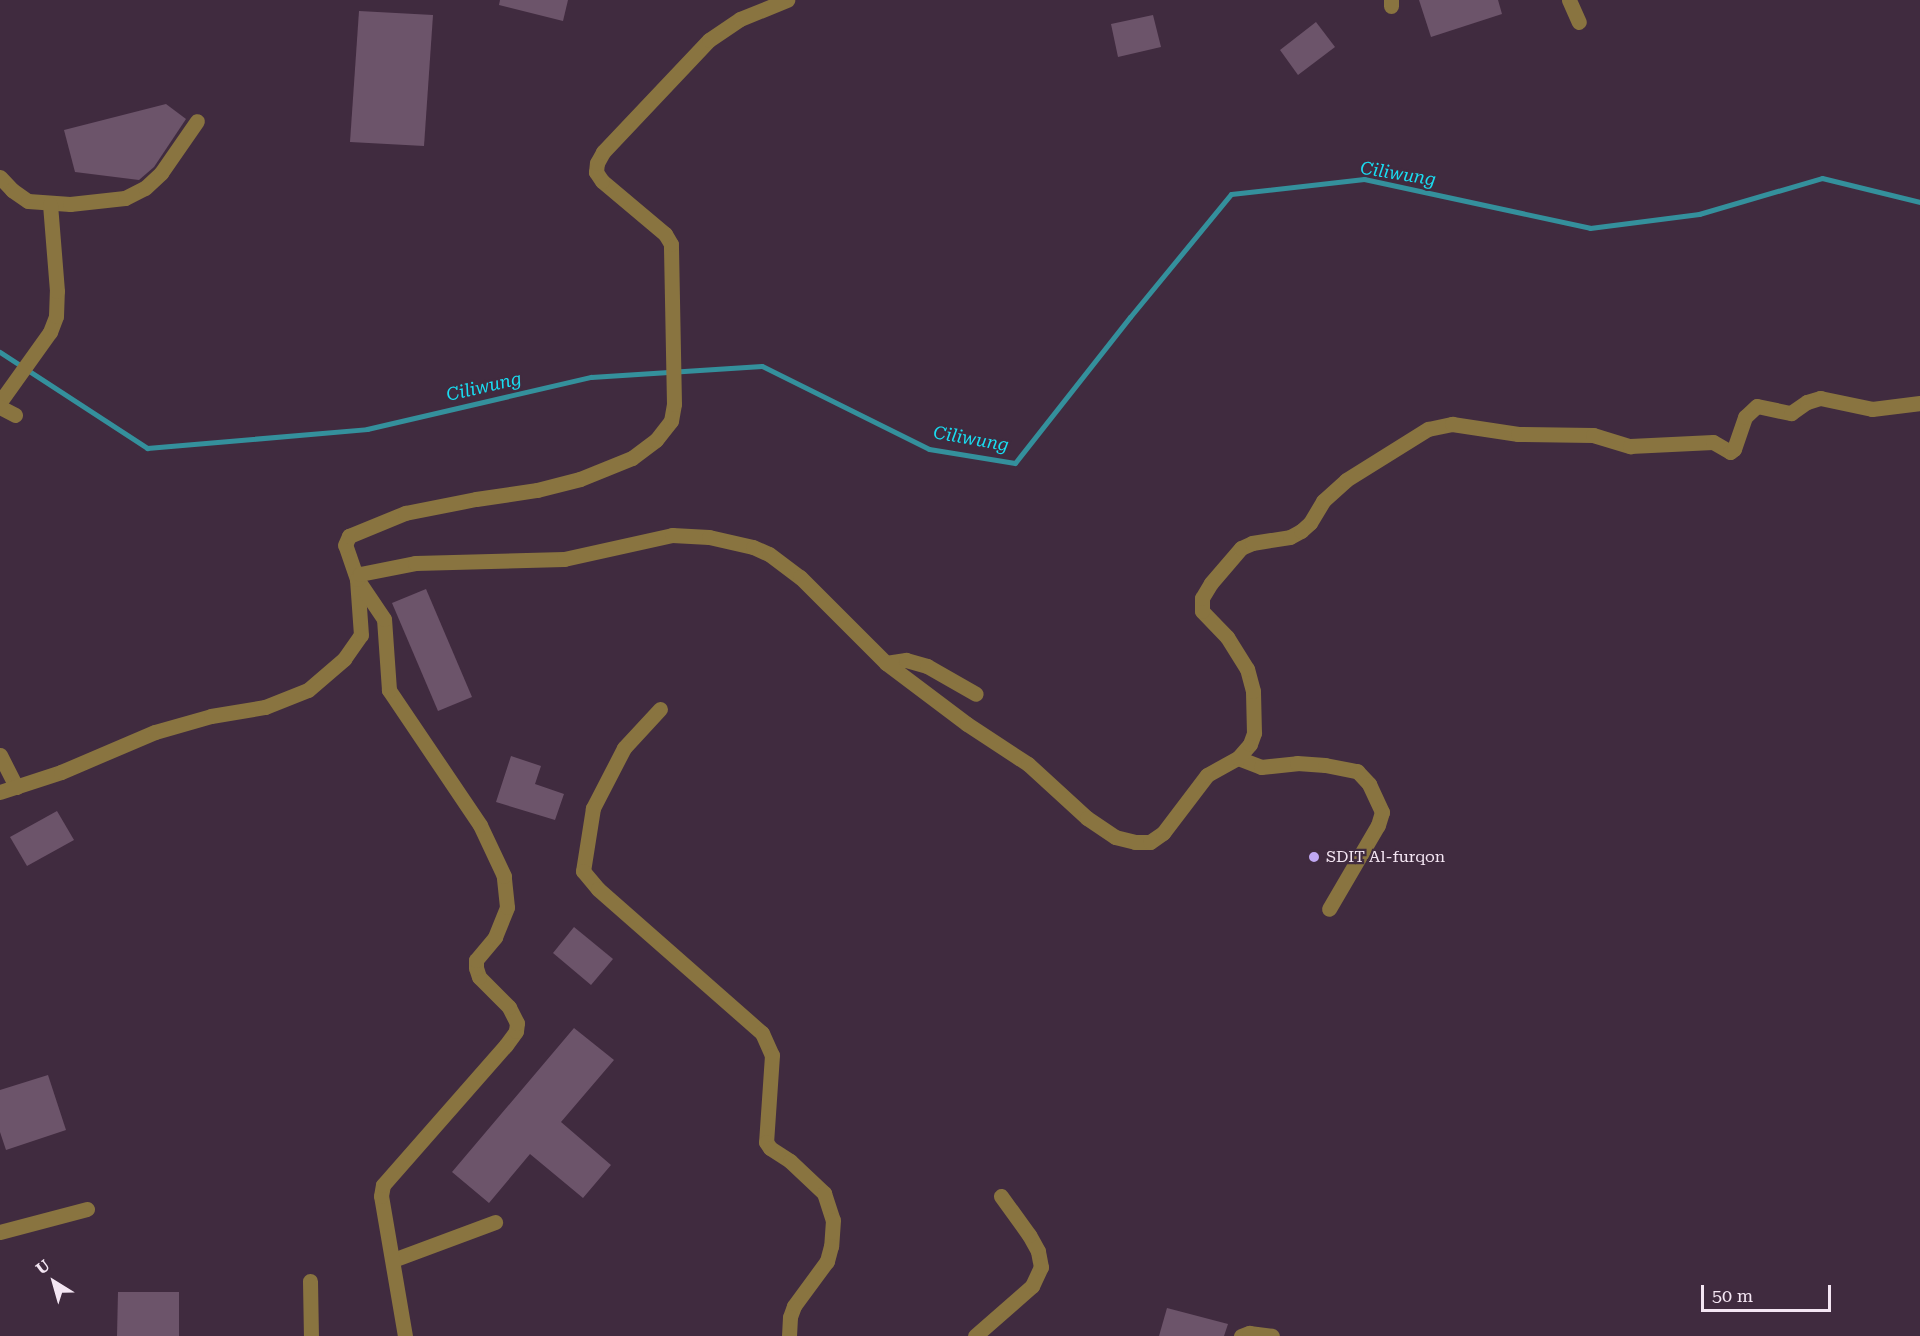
<!DOCTYPE html>
<style>
body{margin:0}
#map{position:relative;width:1920px;height:1336px;overflow:hidden;background:#402b3f;font-family:"Roboto Serif",serif}
div>[style]{position:absolute}
[style*='--x']{left:calc(var(--x)*1px);top:calc(var(--y)*1px);width:calc(var(--w)*1px);rotate:calc(var(--a)*1deg)}
.stream>*{height:5px;margin:-2.5px;padding:0 2.5px;transform-origin:2.5px;border-radius:2.5px;background:#34909c}
.building>*{inset:0;background:#6c546a}
.minor>*{height:15px;margin:-7.5px;padding:0 7.5px;transform-origin:7.5px;border-radius:7.5px;background:#897440}
.dots>*{width:16px;height:16px;translate:-50% -50%;box-sizing:border-box;border:3px solid #402b3f;border-radius:50%}
span{translate:-50% -50%;white-space:nowrap;text-align:center;line-height:1.15;-webkit-text-stroke:4.5px #402b3f;paint-order:stroke}
.poi-label{font-size:16px;color:#f4e6f3}
.left{translate:0 -50%;text-align:left}
.water-label{font-size:18px;color:#19ddf1;font-style:italic}
.north{position:absolute;left:24px;top:1252px;width:60px;height:60px;-webkit-text-stroke:4px #402b3f;paint-order:stroke;rotate:323deg;font-size:16px;font-weight:700;line-height:24px;text-align:center;color:#f4e6f3}
.north::after{content:'';display:block;margin:auto;width:21px;height:27px;background:#f4e6f3;clip-path:polygon(50% 0,100% 100%,50% 72%,0 100%)}
.scale{position:absolute;left:1701px;top:1285px;width:130px;height:27px;box-sizing:border-box;border:3px solid #f4e6f3;border-top:0;padding-left:8px;font-size:18px;line-height:21px;white-space:nowrap;color:#f4e6f3;-webkit-text-stroke:4px #402b3f;paint-order:stroke}
</style>
<div id="map">
<div class="stream">
<div style="--x:0;--y:352;--w:176;--a:33.1"></div>
<div style="--x:147;--y:448;--w:221;--a:-4.9"></div>
<div style="--x:367;--y:429;--w:230;--a:-13.1"></div>
<div style="--x:591;--y:377;--w:171;--a:-3.7"></div>
<div style="--x:762;--y:366;--w:186;--a:26.4"></div>
<div style="--x:929;--y:449;--w:87;--a:9.2"></div>
<div style="--x:1015;--y:463;--w:186;--a:-51.8"></div>
<div style="--x:1130;--y:317;--w:159;--a:-50.6"></div>
<div style="--x:1231;--y:194;--w:134;--a:-6.4"></div>
<div style="--x:1364;--y:179;--w:231;--a:12.2"></div>
<div style="--x:1590;--y:228;--w:110;--a:-7.3"></div>
<div style="--x:1699;--y:214;--w:128;--a:-16.3"></div>
<div style="--x:1822;--y:178;--w:101;--a:13.8"></div>
</div>
<div class="building">
<div style="clip-path:polygon(500px 0,568px 0,563px 21px,499px 5px)"></div>
<div style="clip-path:polygon(1419px 0,1498px 0,1502px 14px,1431px 37px)"></div>
<div style="clip-path:polygon(359px 11px,433px 15px,424px 146px,350px 142px)"></div>
<div style="clip-path:polygon(1153px 15px,1161px 47px,1118px 57px,1111px 24px)"></div>
<div style="clip-path:polygon(1316px 22px,1335px 47px,1298px 75px,1280px 50px)"></div>
<div style="clip-path:polygon(166px 104px,186px 119px,154px 167px,139px 180px,75px 172px,64px 130px)"></div>
<div style="clip-path:polygon(426px 589px,472px 697px,438px 711px,392px 603px)"></div>
<div style="clip-path:polygon(511px 756px,541px 766px,535px 784px,564px 794px,555px 820px,496px 802px)"></div>
<div style="clip-path:polygon(57px 811px,74px 840px,27px 866px,10px 837px)"></div>
<div style="clip-path:polygon(574px 927px,613px 959px,591px 985px,553px 953px)"></div>
<div style="clip-path:polygon(574px 1028px,614px 1060px,561px 1122px,611px 1165px,583px 1198px,530px 1154px,489px 1203px,452px 1172px)"></div>
<div style="clip-path:polygon(48px 1075px,66px 1130px,6px 1150px,0 1132px,0 1090px)"></div>
<div style="clip-path:polygon(118px 1292px,179px 1292px,179px 1336px,117px 1336px)"></div>
<div style="clip-path:polygon(1167px 1308px,1228px 1324px,1224px 1336px,1159px 1336px)"></div>
</div>
<div class="minor">
<div style="--x:1569;--y:0;--w:24;--a:66"></div>
<div style="--x:1391;--y:6;--w:6;--a:-90"></div>
<div style="--x:0;--y:177;--w:18;--a:47"></div>
<div style="--x:12;--y:190;--w:19;--a:35"></div>
<div style="--x:28;--y:201;--w:42;--a:4.1"></div>
<div style="--x:70;--y:204;--w:55;--a:-6.2"></div>
<div style="--x:125;--y:198;--w:22;--a:-27"></div>
<div style="--x:145;--y:188;--w:22;--a:-43"></div>
<div style="--x:161;--y:173;--w:63;--a:-55.3"></div>
<div style="--x:0;--y:402;--w:86;--a:-54.5"></div>
<div style="--x:50;--y:332;--w:17;--a:-69"></div>
<div style="--x:56;--y:316;--w:25;--a:-88"></div>
<div style="--x:57;--y:291;--w:87;--a:-94.6"></div>
<div style="--x:0;--y:407;--w:17;--a:28"></div>
<div style="--x:886;--y:663;--w:20;--a:-9"></div>
<div style="--x:906;--y:660;--w:22;--a:16"></div>
<div style="--x:927;--y:666;--w:56;--a:29.7"></div>
<div style="--x:660;--y:709;--w:53;--a:132.7"></div>
<div style="--x:624;--y:748;--w:68;--a:117.3"></div>
<div style="--x:593;--y:808;--w:64;--a:99"></div>
<div style="--x:583;--y:871;--w:23;--a:50"></div>
<div style="--x:598;--y:889;--w:218;--a:41.3"></div>
<div style="--x:762;--y:1033;--w:24;--a:66"></div>
<div style="--x:772;--y:1055;--w:87;--a:93.9"></div>
<div style="--x:766;--y:1142;--w:7;--a:56"></div>
<div style="--x:770;--y:1148;--w:24;--a:33"></div>
<div style="--x:790;--y:1161;--w:47;--a:43.3"></div>
<div style="--x:824;--y:1193;--w:28;--a:72"></div>
<div style="--x:833;--y:1220;--w:26;--a:94"></div>
<div style="--x:831;--y:1246;--w:16;--a:105"></div>
<div style="--x:827;--y:1261;--w:56;--a:126.3"></div>
<div style="--x:794;--y:1306;--w:12;--a:110"></div>
<div style="--x:790;--y:1317;--w:19;--a:93"></div>
<div style="--x:0;--y:755;--w:36;--a:63"></div>
<div style="--x:1238;--y:758;--w:25;--a:21"></div>
<div style="--x:1261;--y:767;--w:36;--a:-6"></div>
<div style="--x:1297;--y:763;--w:28;--a:4"></div>
<div style="--x:1325;--y:765;--w:33;--a:11"></div>
<div style="--x:1357;--y:771;--w:18;--a:47"></div>
<div style="--x:1369;--y:784;--w:31;--a:65"></div>
<div style="--x:1382;--y:812;--w:14;--a:107"></div>
<div style="--x:1378;--y:825;--w:97;--a:120.3"></div>
<div style="--x:0;--y:792;--w:64;--a:-18.2"></div>
<div style="--x:61;--y:772;--w:102;--a:-23.1"></div>
<div style="--x:155;--y:732;--w:58;--a:-15.9"></div>
<div style="--x:211;--y:716;--w:55;--a:-9.5"></div>
<div style="--x:265;--y:707;--w:46;--a:-21.6"></div>
<div style="--x:308;--y:690;--w:48;--a:-40.7"></div>
<div style="--x:344;--y:659;--w:29;--a:-55"></div>
<div style="--x:361;--y:635;--w:56;--a:-94.1"></div>
<div style="--x:357;--y:579;--w:36;--a:-109"></div>
<div style="--x:345;--y:545;--w:10;--a:-66"></div>
<div style="--x:349;--y:536;--w:61;--a:-22.3"></div>
<div style="--x:405;--y:513;--w:72;--a:-11.2"></div>
<div style="--x:476;--y:499;--w:62;--a:-8.4"></div>
<div style="--x:537;--y:490;--w:44;--a:-14.3"></div>
<div style="--x:580;--y:479;--w:56;--a:-22"></div>
<div style="--x:632;--y:458;--w:30;--a:-37"></div>
<div style="--x:656;--y:440;--w:24;--a:-52"></div>
<div style="--x:671;--y:421;--w:17;--a:-80"></div>
<div style="--x:674;--y:404;--w:160;--a:-91.1"></div>
<div style="--x:671;--y:244;--w:12;--a:-121"></div>
<div style="--x:665;--y:234;--w:82;--a:-139.9"></div>
<div style="--x:602;--y:181;--w:11;--a:-124"></div>
<div style="--x:596;--y:172;--w:9;--a:-84"></div>
<div style="--x:597;--y:163;--w:13;--a:-61"></div>
<div style="--x:603;--y:152;--w:154;--a:-46.6"></div>
<div style="--x:709;--y:40;--w:37;--a:-34"></div>
<div style="--x:740;--y:19;--w:51;--a:-22"></div>
<div style="--x:0;--y:1232;--w:90;--a:-14.8"></div>
<div style="--x:393;--y:1260;--w:109;--a:-20.4"></div>
<div style="--x:310;--y:1281;--w:55;--a:89"></div>
<div style="--x:405;--y:1336;--w:142;--a:-99.7"></div>
<div style="--x:381;--y:1196;--w:11;--a:-80"></div>
<div style="--x:383;--y:1185;--w:186;--a:-48.7"></div>
<div style="--x:506;--y:1045;--w:17;--a:-54"></div>
<div style="--x:516;--y:1031;--w:8;--a:-83"></div>
<div style="--x:517;--y:1023;--w:18;--a:-117"></div>
<div style="--x:509;--y:1007;--w:42;--a:-135"></div>
<div style="--x:479;--y:977;--w:9;--a:-108"></div>
<div style="--x:476;--y:968;--w:8;--a:-90"></div>
<div style="--x:476;--y:960;--w:30;--a:-50"></div>
<div style="--x:495;--y:937;--w:32;--a:-68"></div>
<div style="--x:507;--y:907;--w:31;--a:-96"></div>
<div style="--x:504;--y:876;--w:56;--a:-115.2"></div>
<div style="--x:480;--y:825;--w:163;--a:-124"></div>
<div style="--x:389;--y:690;--w:71;--a:-94"></div>
<div style="--x:384;--y:619;--w:48;--a:-124"></div>
<div style="--x:357;--y:579;--w:6;--a:-59"></div>
<div style="--x:360;--y:574;--w:56;--a:-11.3"></div>
<div style="--x:415;--y:563;--w:149;--a:-1.5"></div>
<div style="--x:564;--y:559;--w:111;--a:-12.5"></div>
<div style="--x:672;--y:535;--w:37;--a:3"></div>
<div style="--x:709;--y:537;--w:45;--a:12.8"></div>
<div style="--x:753;--y:547;--w:17;--a:24"></div>
<div style="--x:769;--y:554;--w:39;--a:37"></div>
<div style="--x:800;--y:577;--w:122;--a:45"></div>
<div style="--x:886;--y:663;--w:101;--a:37"></div>
<div style="--x:967;--y:724;--w:73;--a:33.3"></div>
<div style="--x:1028;--y:764;--w:80;--a:42.5"></div>
<div style="--x:1087;--y:818;--w:34;--a:34"></div>
<div style="--x:1115;--y:837;--w:21;--a:14"></div>
<div style="--x:1135;--y:842;--w:15;--a:0"></div>
<div style="--x:1150;--y:842;--w:16;--a:-35"></div>
<div style="--x:1163;--y:833;--w:73;--a:-52.8"></div>
<div style="--x:1207;--y:775;--w:35;--a:-29"></div>
<div style="--x:1238;--y:758;--w:18;--a:-49"></div>
<div style="--x:1250;--y:744;--w:12;--a:-70"></div>
<div style="--x:1254;--y:733;--w:42;--a:-91.4"></div>
<div style="--x:1253;--y:691;--w:23;--a:-105"></div>
<div style="--x:1247;--y:669;--w:38;--a:-122"></div>
<div style="--x:1227;--y:637;--w:36;--a:-134"></div>
<div style="--x:1202;--y:611;--w:13;--a:-90"></div>
<div style="--x:1202;--y:598;--w:17;--a:-59"></div>
<div style="--x:1211;--y:583;--w:46;--a:-49.4"></div>
<div style="--x:1241;--y:548;--w:12;--a:-24"></div>
<div style="--x:1252;--y:543;--w:38;--a:-9"></div>
<div style="--x:1290;--y:537;--w:13;--a:-29"></div>
<div style="--x:1301;--y:531;--w:12;--a:-42"></div>
<div style="--x:1310;--y:523;--w:26;--a:-59"></div>
<div style="--x:1323;--y:501;--w:31;--a:-42"></div>
<div style="--x:1346;--y:480;--w:97;--a:-31.9"></div>
<div style="--x:1428;--y:429;--w:25;--a:-12"></div>
<div style="--x:1452;--y:424;--w:67;--a:8.6"></div>
<div style="--x:1518;--y:434;--w:75;--a:0.8"></div>
<div style="--x:1593;--y:435;--w:39;--a:17"></div>
<div style="--x:1630;--y:446;--w:83;--a:-2.8"></div>
<div style="--x:1713;--y:442;--w:20;--a:30"></div>
<div style="--x:1730;--y:452;--w:5;--a:-37"></div>
<div style="--x:1734;--y:449;--w:34;--a:-71"></div>
<div style="--x:1745;--y:417;--w:16;--a:-43"></div>
<div style="--x:1757;--y:406;--w:35;--a:12"></div>
<div style="--x:1791;--y:413;--w:19;--a:-35"></div>
<div style="--x:1807;--y:402;--w:14;--a:-17"></div>
<div style="--x:1820;--y:398;--w:53;--a:11.9"></div>
<div style="--x:1872;--y:409;--w:48;--a:-7.1"></div>
<div style="--x:975;--y:1336;--w:76;--a:-41.3"></div>
<div style="--x:1032;--y:1286;--w:21;--a:-65"></div>
<div style="--x:1041;--y:1267;--w:16;--a:-101"></div>
<div style="--x:1038;--y:1251;--w:18;--a:-119"></div>
<div style="--x:1029;--y:1235;--w:48;--a:-125.7"></div>
<div style="--x:1241;--y:1336;--w:9;--a:-21"></div>
<div style="--x:1249;--y:1333;--w:23;--a:7"></div>
</div>
<div class="dots">
<div style="left:1314px;top:857px;background:#c0a8f3"></div>
</div>
<div class="poi-label">
<span class="left" style="left:1326px;top:857px">SDIT Al-furqon</span>
</div>
<div class="water-label">
<span style="left:1398px;top:174px;rotate:9deg">Ciliwung</span>
<span style="left:484px;top:387px;rotate:-13deg">Ciliwung</span>
<span style="left:971px;top:439px;rotate:10deg">Ciliwung</span>
</div>
<div class="north">U</div>
<div class="scale">50 m</div>
</div>
